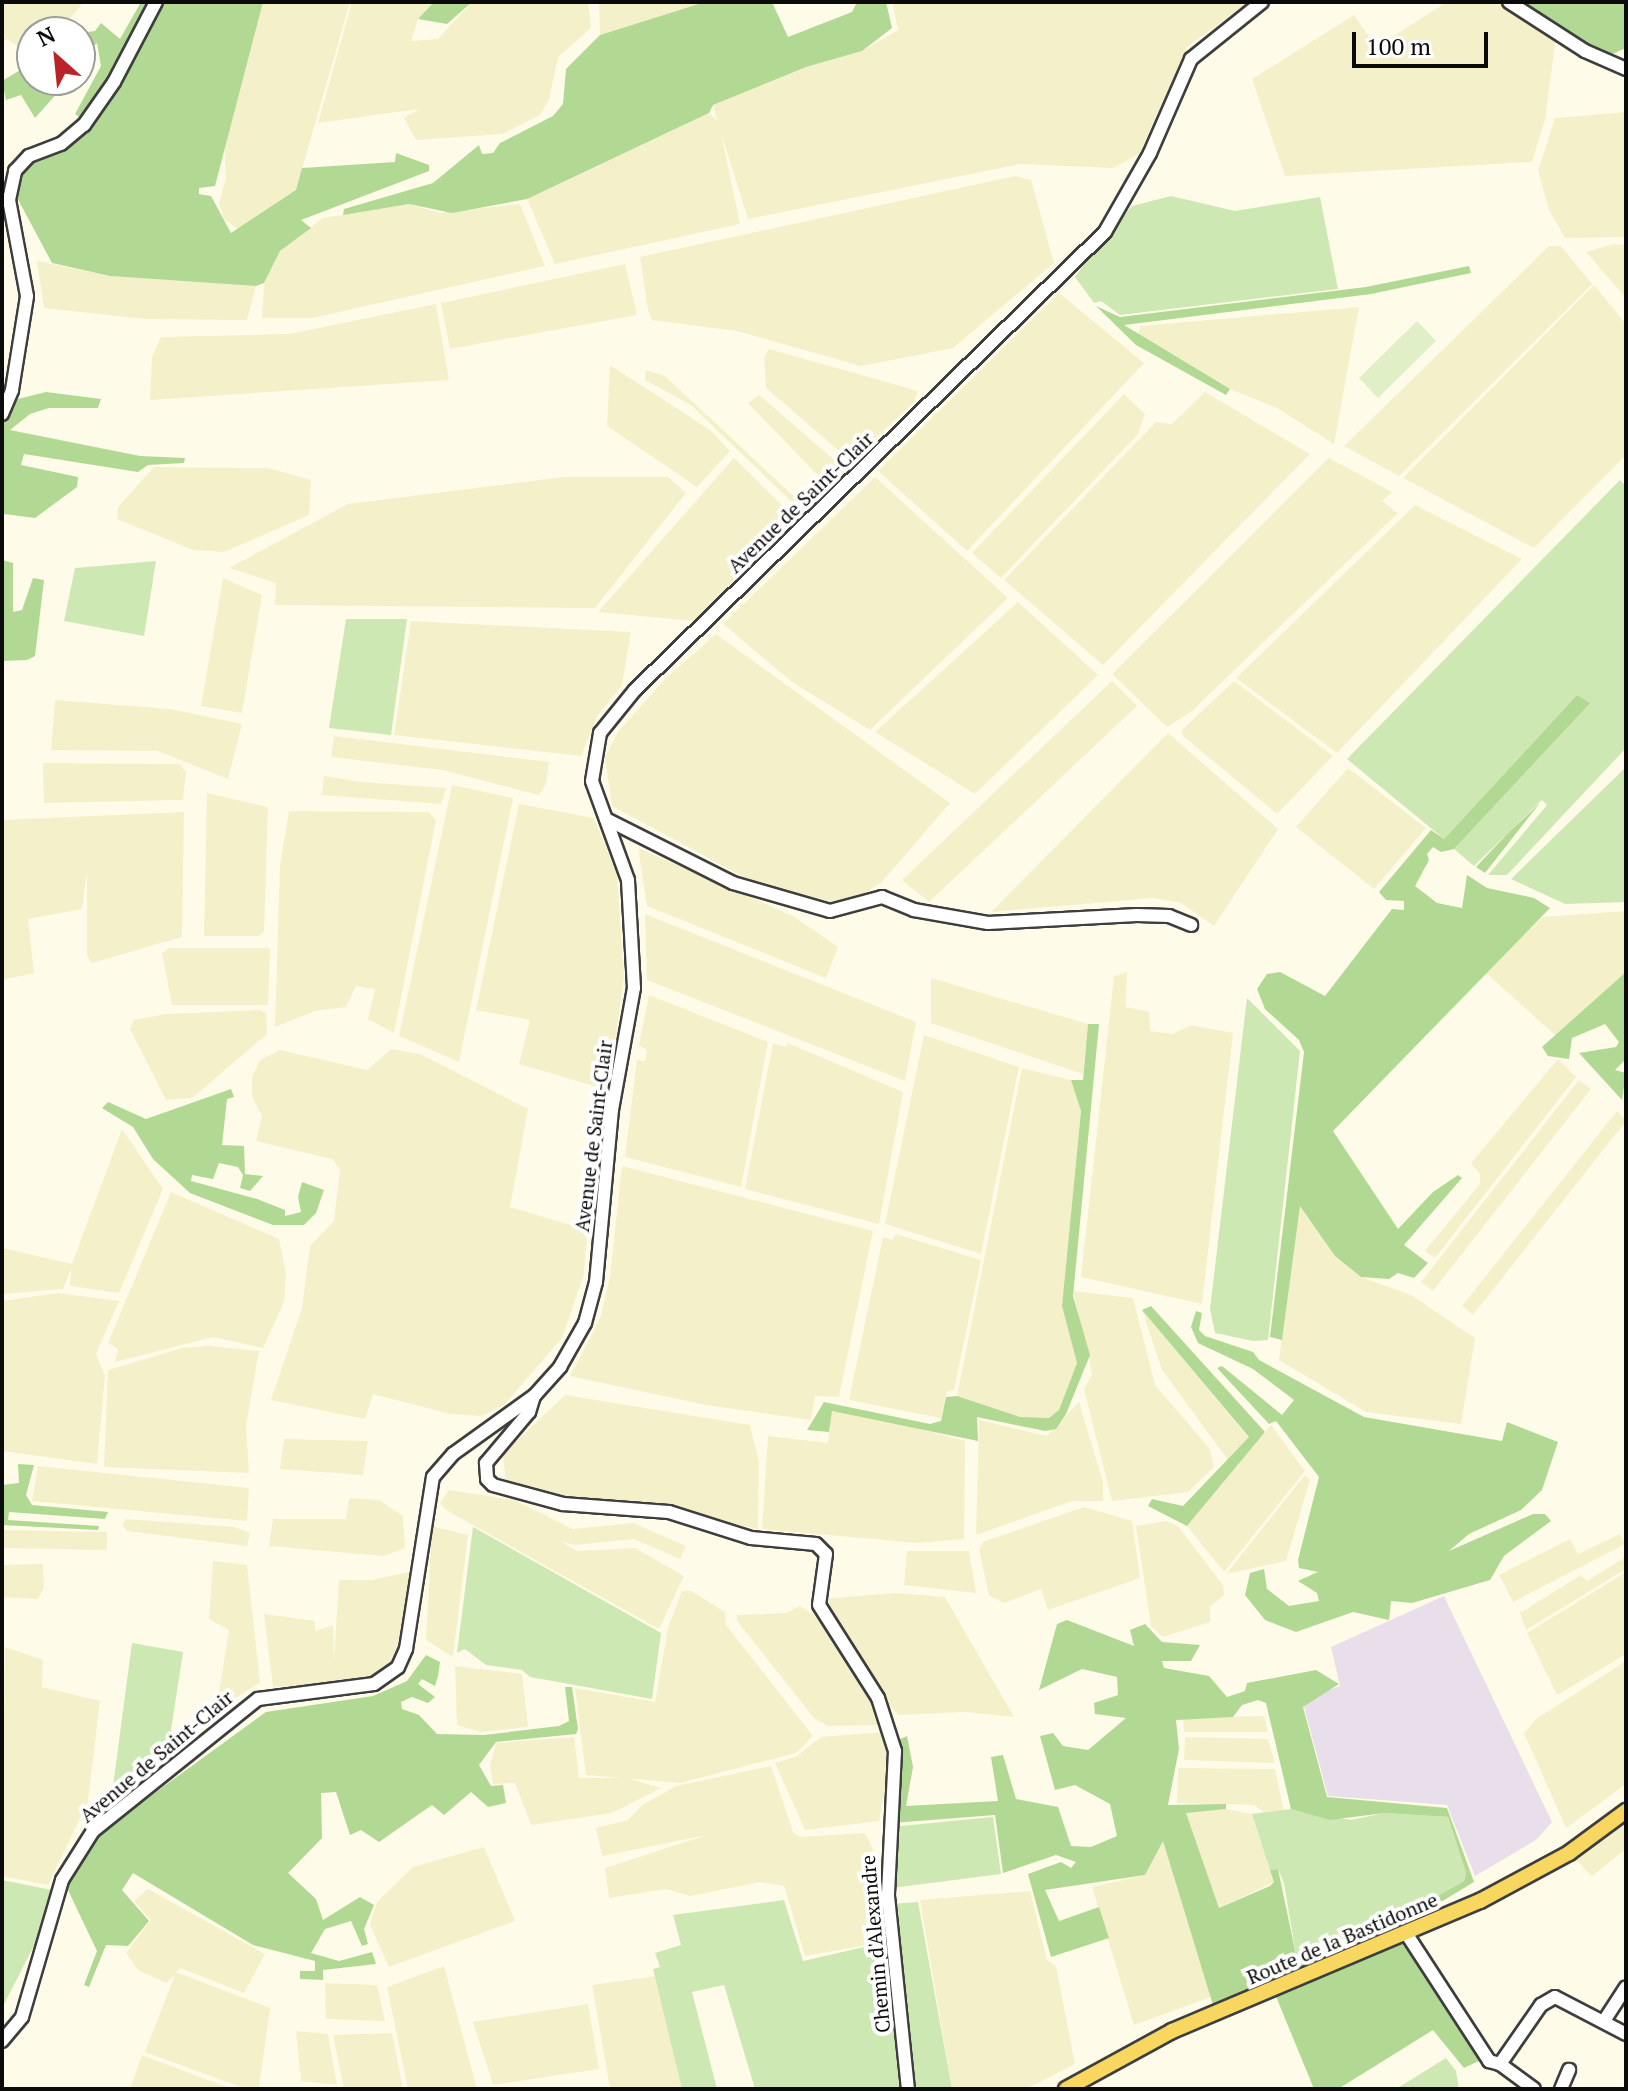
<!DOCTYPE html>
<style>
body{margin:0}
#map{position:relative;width:1628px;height:2091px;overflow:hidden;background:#fffbe9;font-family:"PT Serif",serif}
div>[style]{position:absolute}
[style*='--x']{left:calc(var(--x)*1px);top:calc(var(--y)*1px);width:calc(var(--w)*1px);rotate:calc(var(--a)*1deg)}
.industrial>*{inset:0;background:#e9dfea}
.farmland>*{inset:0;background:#f4f1ca}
.green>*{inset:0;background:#cee8b4}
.forest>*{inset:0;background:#b1d993}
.pitch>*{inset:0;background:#e0efc6}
.roads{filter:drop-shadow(2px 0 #3e3e3e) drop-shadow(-2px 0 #3e3e3e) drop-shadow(0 2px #3e3e3e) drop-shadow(0 -2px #3e3e3e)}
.minor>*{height:12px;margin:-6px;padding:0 6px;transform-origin:6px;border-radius:6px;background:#fff}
.major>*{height:14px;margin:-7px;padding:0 7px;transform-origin:7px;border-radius:7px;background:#f8d760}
span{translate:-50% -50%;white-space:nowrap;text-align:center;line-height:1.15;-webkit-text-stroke:8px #fff;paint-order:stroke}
.street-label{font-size:20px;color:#0b0b0b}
.frame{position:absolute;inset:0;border:4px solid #0b0b0b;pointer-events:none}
.north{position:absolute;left:16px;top:16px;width:80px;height:80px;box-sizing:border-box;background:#fff;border:2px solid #9d9d9d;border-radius:50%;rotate:333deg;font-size:22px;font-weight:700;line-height:32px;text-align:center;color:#0b0b0b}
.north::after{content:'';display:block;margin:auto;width:28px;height:36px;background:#ba2428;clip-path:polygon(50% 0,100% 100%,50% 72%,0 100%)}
.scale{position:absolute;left:1352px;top:32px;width:136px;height:36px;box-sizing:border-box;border:4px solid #0b0b0b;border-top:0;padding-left:10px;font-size:24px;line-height:28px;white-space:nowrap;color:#0b0b0b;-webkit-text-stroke:6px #fff;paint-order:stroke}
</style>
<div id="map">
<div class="industrial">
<div style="clip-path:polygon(1444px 1596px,1552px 1822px,1536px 1840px,1475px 1876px,1447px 1805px,1328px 1796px,1304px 1707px,1318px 1694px,1340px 1686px,1331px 1647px)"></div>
</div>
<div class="farmland">
<div style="clip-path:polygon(84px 2px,58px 32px,32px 32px,32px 57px,7px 39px,2px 42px,4px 2px)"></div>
<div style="clip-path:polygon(263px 2px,350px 2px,296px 190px,239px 230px,224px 219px,219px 203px,226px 178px,224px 143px)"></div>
<div style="clip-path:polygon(352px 2px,434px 2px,418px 19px,411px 41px,438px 39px,472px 2px,588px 2px,591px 28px,558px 57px,549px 100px,540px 115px,502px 134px,416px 140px,404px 118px,419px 109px,318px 123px)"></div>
<div style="clip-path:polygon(599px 2px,705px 2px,600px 35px)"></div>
<div style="clip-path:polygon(892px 2px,1248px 2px,1187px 47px,1139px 154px,1113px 168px,1020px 164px,748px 219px,721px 133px,740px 224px,555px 264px,527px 199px,709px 113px,717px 120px,713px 105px,806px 67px,862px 51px,898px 30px)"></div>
<div style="clip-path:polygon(1444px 4px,1504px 4px,1556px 36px,1545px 120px,1532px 162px,1285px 176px,1252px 79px,1354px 15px,1376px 47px)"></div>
<div style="clip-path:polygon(1626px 112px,1626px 237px,1565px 238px,1549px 210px,1538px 171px,1555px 118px)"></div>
<div style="clip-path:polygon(1015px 176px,1031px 180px,1054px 263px,953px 348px,861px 366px,737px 331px,652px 320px,648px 310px,640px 257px)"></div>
<div style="clip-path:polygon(409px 204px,439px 213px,520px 204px,545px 266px,312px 318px,262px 318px,264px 283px,280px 251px,323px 218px)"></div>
<div style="clip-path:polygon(1613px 244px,1626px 245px,1626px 298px,1586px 252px)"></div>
<div style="clip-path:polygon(1549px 246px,1561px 246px,1592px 284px,1399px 476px,1344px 446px)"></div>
<div style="clip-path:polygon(37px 261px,110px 276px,256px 286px,247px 320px,145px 319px,44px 308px)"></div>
<div style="clip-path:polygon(625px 264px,637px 315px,450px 349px,441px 303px)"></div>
<div style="clip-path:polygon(1594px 285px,1626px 324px,1626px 455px,1534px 548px,1403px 478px)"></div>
<div style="clip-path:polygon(1059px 293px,1144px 363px,967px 551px,878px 471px)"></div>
<div style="clip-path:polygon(436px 304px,449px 380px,150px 400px,152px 357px,161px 337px,289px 334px)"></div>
<div style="clip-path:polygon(1359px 307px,1334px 444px,1277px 408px,1230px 389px,1138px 338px,1140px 326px)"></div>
<div style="clip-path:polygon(769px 349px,918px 391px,914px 402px,851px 461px,766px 388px,764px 357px)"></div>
<div style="clip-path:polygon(610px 365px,710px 430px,730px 451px,697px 487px,607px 426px)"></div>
<div style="clip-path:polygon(646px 370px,665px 376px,803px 505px,799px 509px,691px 405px,645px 380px)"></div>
<div style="clip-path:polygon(1205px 392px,1310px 454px,1103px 665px,1004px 580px,1156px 422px,1172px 424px)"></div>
<div style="clip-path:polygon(1124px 394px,1145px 414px,1138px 434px,1001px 578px,972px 553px)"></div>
<div style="clip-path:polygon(759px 395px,846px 470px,844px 478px,830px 488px,748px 403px)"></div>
<div style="clip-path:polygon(734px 458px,795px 518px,694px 621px,598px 612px)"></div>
<div style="clip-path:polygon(1329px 458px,1392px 492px,1382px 501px,1398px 513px,1192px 711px,1167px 727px,1112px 674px)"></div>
<div style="clip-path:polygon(154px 467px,268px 468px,311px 480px,309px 515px,224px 552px,193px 550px,117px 519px,118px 507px)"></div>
<div style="clip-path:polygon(563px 477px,668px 477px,686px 493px,595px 608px,275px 605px,276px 583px,229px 568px,348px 504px)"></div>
<div style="clip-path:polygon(875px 477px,1008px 598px,870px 730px,792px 682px,723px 624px)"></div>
<div style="clip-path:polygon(1415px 505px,1522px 559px,1337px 753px,1236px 678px)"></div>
<div style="clip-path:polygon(223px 578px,262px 595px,242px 713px,201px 706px)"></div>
<div style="clip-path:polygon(1018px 602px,1098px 675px,975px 794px,875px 732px)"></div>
<div style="clip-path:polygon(411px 621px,631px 632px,622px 685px,597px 717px,581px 756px,394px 735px)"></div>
<div style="clip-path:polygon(716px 634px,950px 803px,881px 883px,846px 904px,834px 905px,755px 883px,612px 806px,605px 757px,618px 732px,665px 679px)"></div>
<div style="clip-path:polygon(1112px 681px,1137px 706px,929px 902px,902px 880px)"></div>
<div style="clip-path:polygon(1234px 681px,1333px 756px,1277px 814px,1183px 736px,1182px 730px)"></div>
<div style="clip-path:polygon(55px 700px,170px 709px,242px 724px,228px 779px,158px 751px,51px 750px)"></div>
<div style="clip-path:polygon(1168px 733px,1278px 829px,1214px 926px,1181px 903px,1153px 898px,991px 912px)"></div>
<div style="clip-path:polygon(334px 736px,549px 762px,546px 784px,539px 795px,442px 770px,331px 757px)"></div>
<div style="clip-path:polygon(43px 763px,179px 764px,186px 772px,183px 800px,44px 803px)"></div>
<div style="clip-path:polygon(1348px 768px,1426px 828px,1374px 889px,1296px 827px)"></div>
<div style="clip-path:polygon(324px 776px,362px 782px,446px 788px,441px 804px,322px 795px)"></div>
<div style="clip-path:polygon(452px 785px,513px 798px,459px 1062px,399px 1036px)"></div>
<div style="clip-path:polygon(207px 793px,268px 807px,264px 931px,259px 936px,204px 936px)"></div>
<div style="clip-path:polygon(519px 804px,594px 818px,617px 875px,624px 977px,608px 1090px,519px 1064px,530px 1020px,476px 1010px)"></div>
<div style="clip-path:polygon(289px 811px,429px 812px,436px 820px,394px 1033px,368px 1019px,375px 989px,356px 986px,346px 1007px,315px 1011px,275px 1027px,280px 865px)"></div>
<div style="clip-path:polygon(184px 812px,182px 937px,92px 963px,87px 956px,87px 871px,82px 909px,28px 919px,34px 973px,2px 980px,2px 820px)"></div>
<div style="clip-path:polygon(638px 848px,793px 916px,838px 947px,826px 978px,647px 906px)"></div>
<div style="clip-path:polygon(1626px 911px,1626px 972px,1556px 1036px,1484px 971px,1543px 917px)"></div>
<div style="clip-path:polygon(645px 914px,916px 1022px,905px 1081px,647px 980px)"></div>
<div style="clip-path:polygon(169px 948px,270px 948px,268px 1005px,172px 1005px,162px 953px)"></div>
<div style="clip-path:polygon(1127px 972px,1126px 1007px,1149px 1012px,1150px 1031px,1173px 1034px,1191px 1025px,1233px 1033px,1202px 1304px,1081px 1277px,1114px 976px)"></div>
<div style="clip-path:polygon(931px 978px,1088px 1024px,1083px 1074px,931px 1023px)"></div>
<div style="clip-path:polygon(649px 995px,768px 1042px,741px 1187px,625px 1157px,637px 1060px,645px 1061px,647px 1050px,639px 1045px)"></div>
<div style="clip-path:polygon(260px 1010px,266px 1013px,267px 1034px,192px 1098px,166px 1100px,130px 1029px,134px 1020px,166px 1014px)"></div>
<div style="clip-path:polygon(924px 1035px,1019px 1067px,981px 1254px,885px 1224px)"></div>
<div style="clip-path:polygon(773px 1043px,786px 1047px,788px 1043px,903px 1092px,879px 1224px,745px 1189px)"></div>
<div style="clip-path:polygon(391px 1049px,420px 1054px,528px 1109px,510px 1207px,587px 1230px,584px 1274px,562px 1338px,504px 1405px,482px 1416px,450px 1414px,373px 1394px,365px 1419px,271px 1400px,302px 1308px,310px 1246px,334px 1221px,340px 1169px,332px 1159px,256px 1141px,262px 1116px,252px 1097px,252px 1077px,260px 1060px,280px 1050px,367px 1070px)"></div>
<div style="clip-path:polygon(1558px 1059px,1576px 1077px,1435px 1258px,1425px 1251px,1480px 1184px,1480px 1174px,1471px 1163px)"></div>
<div style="clip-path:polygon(1022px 1068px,1071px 1080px,1081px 1110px,1062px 1306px,1077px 1363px,1059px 1410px,1049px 1418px,1020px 1417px,957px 1396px)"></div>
<div style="clip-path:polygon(1579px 1080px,1591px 1089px,1433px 1291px,1421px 1282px)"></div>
<div style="clip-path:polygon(1617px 1111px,1626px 1121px,1473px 1315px,1462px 1306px)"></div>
<div style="clip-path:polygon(122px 1129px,163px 1189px,119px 1293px,70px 1286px,71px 1269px,63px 1289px,2px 1294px,2px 1248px,72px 1264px)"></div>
<div style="clip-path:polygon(622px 1166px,873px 1231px,839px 1397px,815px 1396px,811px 1420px,706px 1405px,570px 1376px,600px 1319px,610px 1277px)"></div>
<div style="clip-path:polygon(171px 1192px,279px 1239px,286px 1274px,284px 1302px,263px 1348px,213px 1337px,115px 1362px,118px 1349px,108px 1343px)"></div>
<div style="clip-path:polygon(1300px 1205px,1335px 1256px,1361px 1277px,1411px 1295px,1475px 1338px,1461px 1424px,1366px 1412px,1279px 1360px)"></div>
<div style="clip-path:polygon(896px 1234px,981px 1260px,954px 1390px,947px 1391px,941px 1418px,849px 1400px,883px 1237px,892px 1240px)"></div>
<div style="clip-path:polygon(1073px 1291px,1133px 1298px,1155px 1385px,1210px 1449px,1214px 1467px,1188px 1492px,1112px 1501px,1084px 1389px,1092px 1374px)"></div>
<div style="clip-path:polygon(58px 1293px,119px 1301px,96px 1354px,105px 1376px,97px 1464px,2px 1451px,2px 1301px)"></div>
<div style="clip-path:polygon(1142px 1310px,1249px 1438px,1228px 1460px,1162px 1370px)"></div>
<div style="clip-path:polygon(209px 1346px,259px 1351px,246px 1426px,249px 1473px,104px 1467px,108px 1370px,182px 1348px)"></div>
<div style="clip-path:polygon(565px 1395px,750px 1425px,759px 1461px,758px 1529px,641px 1503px,587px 1502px,506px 1484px,503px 1454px)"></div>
<div style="clip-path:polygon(1079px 1402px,1103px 1482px,1103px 1501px,1072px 1501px,976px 1535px,979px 1420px,1047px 1436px)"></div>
<div style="clip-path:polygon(831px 1411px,875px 1417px,965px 1441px,964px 1539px,917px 1543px,762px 1529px,768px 1436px,828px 1443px)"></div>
<div style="clip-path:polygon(1271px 1425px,1305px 1471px,1224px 1572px,1187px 1526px)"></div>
<div style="clip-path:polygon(284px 1439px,368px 1441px,363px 1475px,280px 1469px)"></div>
<div style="clip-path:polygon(38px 1466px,249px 1488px,247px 1521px,32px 1501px)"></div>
<div style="clip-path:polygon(1305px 1475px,1310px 1480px,1286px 1561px,1226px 1574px)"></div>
<div style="clip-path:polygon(449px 1490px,514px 1500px,573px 1529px,633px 1523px,686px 1546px,680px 1559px,634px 1539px,575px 1545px,560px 1541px,577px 1551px,635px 1548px,684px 1576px,659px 1629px,446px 1510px,440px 1503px)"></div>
<div style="clip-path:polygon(349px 1498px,379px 1500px,403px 1516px,405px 1548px,384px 1556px,269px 1546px,273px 1519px,346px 1519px)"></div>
<div style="clip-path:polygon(1084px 1507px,1132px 1521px,1140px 1578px,1048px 1610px,1041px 1589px,1004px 1603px,989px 1595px,979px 1550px,983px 1542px)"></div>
<div style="clip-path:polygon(126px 1519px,234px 1527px,250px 1533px,247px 1546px,127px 1531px,122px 1525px)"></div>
<div style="clip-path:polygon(1166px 1521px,1178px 1526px,1223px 1585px,1224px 1595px,1210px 1607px,1210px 1622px,1163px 1637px,1151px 1626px,1136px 1526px)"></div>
<div style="clip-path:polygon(432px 1526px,468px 1535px,453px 1657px,426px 1640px)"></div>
<div style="clip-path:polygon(2px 1530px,107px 1532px,107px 1550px,2px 1548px)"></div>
<div style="clip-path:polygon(1620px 1534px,1625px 1544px,1513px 1602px,1499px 1575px,1570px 1539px,1578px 1554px)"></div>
<div style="clip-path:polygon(907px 1551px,969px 1551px,976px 1593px,904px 1585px)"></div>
<div style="clip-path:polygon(1626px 1557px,1626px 1569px,1526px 1630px,1520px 1613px,1581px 1575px,1587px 1581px)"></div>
<div style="clip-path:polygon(213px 1561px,247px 1565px,260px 1682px,216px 1711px,229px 1630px,209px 1619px)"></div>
<div style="clip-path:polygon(43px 1564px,44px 1589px,37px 1599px,2px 1597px,2px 1565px)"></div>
<div style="clip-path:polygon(413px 1571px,397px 1659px,385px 1672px,356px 1682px,273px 1687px,264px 1614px,315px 1621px,315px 1631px,333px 1625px,334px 1660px,339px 1580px,372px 1580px)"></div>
<div style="clip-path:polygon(1626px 1572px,1626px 1654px,1557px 1695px,1527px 1633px)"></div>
<div style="clip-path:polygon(682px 1591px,691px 1591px,725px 1612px,726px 1625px,813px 1736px,796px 1753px,680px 1783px,586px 1775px,575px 1688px,655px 1702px,668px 1628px)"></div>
<div style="clip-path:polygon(894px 1593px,945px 1597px,1014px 1717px,965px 1712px,899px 1715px,889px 1705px,822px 1599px)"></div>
<div style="clip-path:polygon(800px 1606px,814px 1615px,859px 1676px,880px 1725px,828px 1726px,814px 1718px,737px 1621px,737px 1615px,786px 1613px)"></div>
<div style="clip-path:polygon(5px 1647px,43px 1660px,42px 1687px,100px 1701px,88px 1802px,48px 1885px,2px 1876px)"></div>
<div style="clip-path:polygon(1626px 1661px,1626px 1784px,1566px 1828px,1524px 1733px,1536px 1719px)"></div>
<div style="clip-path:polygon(455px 1666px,522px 1674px,528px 1727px,480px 1732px,457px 1725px)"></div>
<div style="clip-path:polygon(1264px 1716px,1268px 1732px,1184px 1732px,1183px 1718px)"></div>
<div style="clip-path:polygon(884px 1732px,888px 1773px,879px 1821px,805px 1830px,775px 1763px,797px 1756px,821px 1737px)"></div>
<div style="clip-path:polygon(574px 1737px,579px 1778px,626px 1778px,661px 1788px,612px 1813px,531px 1825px,515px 1783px,493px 1784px,490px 1765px,496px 1743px)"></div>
<div style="clip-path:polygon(1185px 1737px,1268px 1739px,1275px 1763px,1184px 1760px)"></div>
<div style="clip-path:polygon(771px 1766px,793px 1832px,800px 1837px,865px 1833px,874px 1851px,879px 1943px,805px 1956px,784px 1886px,760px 1882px,690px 1896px,666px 1889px,609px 1898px,605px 1868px,707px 1835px,602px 1856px,596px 1828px,628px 1820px,641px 1806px,676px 1786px)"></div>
<div style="clip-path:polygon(1178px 1768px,1275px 1769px,1284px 1811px,1264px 1812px,1254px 1805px,1177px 1803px)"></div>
<div style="clip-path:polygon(1226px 1809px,1252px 1814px,1274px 1882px,1219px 1908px,1185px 1812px)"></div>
<div style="clip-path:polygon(1626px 1821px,1626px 1849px,1592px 1876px,1575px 1859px)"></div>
<div style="clip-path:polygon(1163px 1840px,1211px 1997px,1134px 2025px,1092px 1887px,1145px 1875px)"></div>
<div style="clip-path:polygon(484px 1847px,515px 1921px,389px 1967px,370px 1925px,377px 1902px,413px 1867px)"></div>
<div style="clip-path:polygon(148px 1889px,265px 1954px,244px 1993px,180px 1968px,176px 1972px,270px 2008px,259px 2089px,246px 2089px,145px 2052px,175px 1975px,166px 1983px,138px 1970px,126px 1953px,151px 1920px,134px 1901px)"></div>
<div style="clip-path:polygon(1030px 1891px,1047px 1960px,1056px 1966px,1075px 2064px,1026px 2089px,952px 2089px,920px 1900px)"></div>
<div style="clip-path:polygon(444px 1966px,477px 2089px,408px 2089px,387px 1987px)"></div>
<div style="clip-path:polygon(656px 1976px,682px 2089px,610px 2089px,592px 1985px)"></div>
<div style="clip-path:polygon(325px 1983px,377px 1985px,385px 2021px,326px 2019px)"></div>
<div style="clip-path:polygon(588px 2004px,599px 2069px,493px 2085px,473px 2022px)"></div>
<div style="clip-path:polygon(296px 2031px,328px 2034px,337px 2085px,301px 2081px)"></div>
<div style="clip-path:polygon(392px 2033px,403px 2089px,344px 2089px,333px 2035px)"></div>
<div style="clip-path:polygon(142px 2055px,221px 2085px,237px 2089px,130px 2089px)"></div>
</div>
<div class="green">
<div style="clip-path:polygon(1171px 196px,1235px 211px,1320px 197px,1338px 289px,1120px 315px,1101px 301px,1094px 303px,1075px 277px,1087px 260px,1132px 206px)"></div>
<div style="clip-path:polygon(1620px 480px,1626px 486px,1626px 748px,1507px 875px,1488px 875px,1547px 805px,1542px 800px,1474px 866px,1454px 849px,1589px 703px,1577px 695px,1444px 839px,1347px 759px)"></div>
<div style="clip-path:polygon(156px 561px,144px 636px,64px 621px,75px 568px)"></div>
<div style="clip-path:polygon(346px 619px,407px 619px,391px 735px,329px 728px)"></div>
<div style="clip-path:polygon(1626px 767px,1626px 902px,1565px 904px,1511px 879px)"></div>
<div style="clip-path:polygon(1247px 998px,1300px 1051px,1268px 1340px,1253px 1341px,1215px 1333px,1210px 1309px)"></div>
<div style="clip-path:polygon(473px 1527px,661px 1633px,652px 1699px,530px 1677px,522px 1670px,486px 1665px,465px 1649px,457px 1653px)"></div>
<div style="clip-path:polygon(132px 1643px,183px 1652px,168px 1749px,111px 1801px)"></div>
<div style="clip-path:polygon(1291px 1809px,1351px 1820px,1384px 1813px,1448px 1817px,1466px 1873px,1464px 1881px,1388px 1925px,1391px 1932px,1309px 1967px,1296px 1955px,1284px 1883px,1278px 1869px,1270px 1870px,1252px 1814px)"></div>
<div style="clip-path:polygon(993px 1817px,1001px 1874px,892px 1888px,891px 1827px)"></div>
<div style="clip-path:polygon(2px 1880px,52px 1890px,37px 1940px,2px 2008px)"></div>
<div style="clip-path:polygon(784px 1900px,803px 1961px,886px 1942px,900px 2087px,755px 2089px,724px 1985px,692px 1992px,717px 2089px,682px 2089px,653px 1969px,660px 1967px,655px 1953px,681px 1945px,673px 1915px)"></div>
<div style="clip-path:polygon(918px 1902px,952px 2089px,912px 2089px,891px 1904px)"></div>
<div style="clip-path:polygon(1446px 2058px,1456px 2071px,1459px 2089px,1396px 2089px)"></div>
</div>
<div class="forest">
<div style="clip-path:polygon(141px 2px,151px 2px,111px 80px,82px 119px,75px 114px,101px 66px,97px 43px,80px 57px,80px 33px,95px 31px,101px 23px,120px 39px)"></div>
<div style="clip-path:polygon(163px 2px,263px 2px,215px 186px,199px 188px,199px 194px,211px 196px,231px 233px,296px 190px,302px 168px,395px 162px,396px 153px,429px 165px,429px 171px,301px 220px,311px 228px,280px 251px,264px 283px,256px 286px,110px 276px,52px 263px,14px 192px,19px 173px,27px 161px,101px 109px)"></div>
<div style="clip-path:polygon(434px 2px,472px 2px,447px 24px,418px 19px)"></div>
<div style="clip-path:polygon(705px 2px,772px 2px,788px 37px,852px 12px,857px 2px,886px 2px,892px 28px,862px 51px,806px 67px,713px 105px,709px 113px,527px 199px,452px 213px,409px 204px,343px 215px,344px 209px,433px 183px,479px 145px,482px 154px,493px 153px,500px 143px,553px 116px,563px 104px,566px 69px,600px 35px)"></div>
<div style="clip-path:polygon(1524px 2px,1626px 2px,1626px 48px,1606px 57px)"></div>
<div style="clip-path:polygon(32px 63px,32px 80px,62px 80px,60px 90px,35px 118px,21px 95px,6px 100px,2px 81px)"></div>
<div style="clip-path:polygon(1469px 266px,1471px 273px,1371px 294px,1124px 325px,1230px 389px,1226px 395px,1136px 345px,1096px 306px,1120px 317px,1366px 287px)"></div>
<div style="clip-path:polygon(46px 392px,101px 399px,98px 408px,49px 408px,30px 414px,10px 430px,140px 456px,185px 458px,184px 463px,148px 465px,138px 472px,24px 454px,21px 465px,78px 477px,77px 487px,35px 518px,4px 514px,2px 533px,2px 424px,18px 399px)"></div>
<div style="clip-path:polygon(2px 560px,13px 563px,13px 612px,22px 610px,33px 578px,44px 580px,35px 656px,27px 660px,2px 661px)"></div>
<div style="clip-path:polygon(1577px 695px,1590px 703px,1454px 849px,1441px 852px,1433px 847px,1427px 854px,1429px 860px,1415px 886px,1437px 903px,1462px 908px,1467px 875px,1487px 888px,1534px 898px,1550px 908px,1333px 1131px,1398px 1229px,1433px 1192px,1458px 1175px,1462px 1178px,1404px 1245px,1428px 1263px,1414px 1278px,1398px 1273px,1389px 1279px,1361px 1277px,1335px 1256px,1300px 1206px,1282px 1340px,1270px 1337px,1304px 1052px,1299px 1040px,1265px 1009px,1257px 989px,1267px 974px,1280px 972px,1325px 996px,1392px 909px,1404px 910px,1404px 901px,1386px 900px,1379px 892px,1431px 830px,1444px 839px)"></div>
<div style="clip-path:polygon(1540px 803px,1485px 873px,1476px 867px,1508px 833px)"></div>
<div style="clip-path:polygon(1626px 972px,1626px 1059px,1615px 1070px,1626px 1073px,1622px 1100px,1579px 1053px,1616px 1047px,1619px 1042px,1605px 1024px,1572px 1038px,1569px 1059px,1548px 1056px,1542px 1047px)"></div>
<div style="clip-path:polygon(1088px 1024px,1099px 1024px,1073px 1296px,1090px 1355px,1066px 1414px,1056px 1429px,1045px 1431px,977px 1417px,978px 1441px,832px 1411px,829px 1432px,807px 1430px,824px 1402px,930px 1424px,941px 1421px,946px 1397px,957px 1396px,1020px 1417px,1049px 1418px,1059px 1410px,1077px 1363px,1062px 1306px,1081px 1111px,1071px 1080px,1083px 1080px)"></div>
<div style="clip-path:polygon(231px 1089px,234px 1097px,227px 1099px,222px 1145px,244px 1146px,245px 1174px,263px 1176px,250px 1191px,240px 1188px,243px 1175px,238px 1167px,219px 1163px,213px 1179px,192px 1175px,191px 1181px,257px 1199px,285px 1210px,285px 1216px,301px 1212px,298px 1197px,302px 1182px,324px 1190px,316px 1213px,304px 1225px,273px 1225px,190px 1193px,153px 1159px,133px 1127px,102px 1108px,108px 1102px,146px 1119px)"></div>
<div style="clip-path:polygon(1151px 1306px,1265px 1432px,1187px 1526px,1148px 1506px,1152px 1499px,1183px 1506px,1249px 1437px,1142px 1310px)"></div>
<div style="clip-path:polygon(1196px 1311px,1202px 1313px,1199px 1330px,1205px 1336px,1253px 1352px,1259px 1360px,1364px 1417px,1502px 1441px,1507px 1422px,1558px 1442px,1542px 1490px,1521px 1510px,1469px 1534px,1449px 1551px,1533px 1514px,1545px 1514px,1551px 1521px,1504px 1556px,1490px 1580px,1412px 1603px,1391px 1601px,1389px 1620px,1353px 1612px,1296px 1632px,1265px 1620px,1245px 1595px,1250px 1573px,1264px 1569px,1267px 1589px,1289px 1606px,1319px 1601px,1317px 1593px,1298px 1581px,1318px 1572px,1299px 1568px,1298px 1560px,1319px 1477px,1276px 1421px,1269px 1424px,1217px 1368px,1222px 1366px,1282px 1415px,1294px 1400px,1253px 1369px,1198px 1343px,1191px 1327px)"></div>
<div style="clip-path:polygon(18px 1464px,34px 1465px,26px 1495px,32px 1505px,108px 1512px,105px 1519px,9px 1512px,8px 1520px,99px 1526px,98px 1530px,2px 1525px,2px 1485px,19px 1483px)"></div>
<div style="clip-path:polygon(1067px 1620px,1134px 1646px,1130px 1630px,1145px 1624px,1162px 1642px,1200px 1645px,1191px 1661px,1162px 1661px,1164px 1668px,1209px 1676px,1227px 1697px,1245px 1691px,1247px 1683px,1316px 1670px,1339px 1684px,1303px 1707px,1327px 1797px,1447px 1808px,1474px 1882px,1391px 1932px,1387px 1925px,1464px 1881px,1466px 1873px,1448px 1817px,1384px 1813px,1330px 1820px,1291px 1809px,1266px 1703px,1258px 1700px,1242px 1705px,1233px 1717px,1176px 1720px,1179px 1749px,1168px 1805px,1226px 1804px,1226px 1809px,1186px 1813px,1219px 1908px,1270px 1886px,1274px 1882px,1270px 1870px,1278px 1869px,1296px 1955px,1309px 1967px,1213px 2005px,1163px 1841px,1145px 1875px,1045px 1890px,1059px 1921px,1099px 1907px,1109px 1938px,1051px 1957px,1028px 1874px,1061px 1862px,1071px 1868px,1076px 1862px,1056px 1855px,1003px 1873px,995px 1815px,892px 1823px,900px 1775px,896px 1741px,907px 1736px,913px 1767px,906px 1806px,998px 1801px,991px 1757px,1003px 1755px,1016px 1799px,1058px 1807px,1071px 1846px,1091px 1847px,1117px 1836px,1110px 1804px,1075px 1785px,1055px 1790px,1040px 1736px,1053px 1733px,1063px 1746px,1088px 1750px,1126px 1718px,1095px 1714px,1094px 1703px,1118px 1695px,1117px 1677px,1082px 1669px,1039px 1690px,1057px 1624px)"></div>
<div style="clip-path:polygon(426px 1655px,440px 1662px,438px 1676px,435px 1686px,422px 1679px,418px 1684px,435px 1697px,428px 1703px,412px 1697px,401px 1702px,402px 1709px,419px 1715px,437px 1734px,484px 1735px,559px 1726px,569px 1721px,565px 1687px,572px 1687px,578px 1729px,576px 1734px,496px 1742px,479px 1765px,491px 1786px,503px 1785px,506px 1803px,488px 1807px,471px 1792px,444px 1815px,432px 1805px,379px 1842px,361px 1830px,350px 1835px,336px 1792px,321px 1793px,322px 1838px,288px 1873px,316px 1899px,323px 1920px,360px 1897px,374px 1905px,364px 1929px,368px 1944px,362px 1946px,351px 1921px,325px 1929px,311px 1953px,339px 1961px,372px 1952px,376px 1964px,323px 1970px,323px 1980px,300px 1979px,300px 1971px,315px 1971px,315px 1961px,253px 1945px,133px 1873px,122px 1890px,149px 1921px,128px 1946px,106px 1945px,89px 1987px,84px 1985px,97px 1951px,67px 1888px,101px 1832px,266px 1712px,373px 1696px,407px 1681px)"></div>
<div style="clip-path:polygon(1405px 1941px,1485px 2058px,1464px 2068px,1433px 2030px,1338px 2089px,1314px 2089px,1275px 1994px)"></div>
</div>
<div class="pitch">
<div style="clip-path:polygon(1417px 321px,1436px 341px,1378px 398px,1359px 378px)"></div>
</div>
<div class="roads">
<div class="minor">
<div style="--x:1509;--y:2;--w:90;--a:32.8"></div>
<div style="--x:1585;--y:51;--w:45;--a:23.7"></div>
<div style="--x:2;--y:414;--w:26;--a:-67"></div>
<div style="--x:12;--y:390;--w:95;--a:-80.9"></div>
<div style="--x:27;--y:296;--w:98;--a:-100.6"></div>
<div style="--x:9;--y:200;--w:30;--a:-78"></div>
<div style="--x:15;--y:171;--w:21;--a:-47"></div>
<div style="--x:29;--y:156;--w:34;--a:-21"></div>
<div style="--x:61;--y:144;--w:30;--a:-40"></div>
<div style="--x:84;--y:125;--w:52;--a:-55.1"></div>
<div style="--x:114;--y:82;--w:90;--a:-62.3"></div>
<div style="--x:606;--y:819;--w:142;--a:26.7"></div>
<div style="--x:733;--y:883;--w:101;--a:16.1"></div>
<div style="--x:830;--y:911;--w:54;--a:-15.1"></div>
<div style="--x:882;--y:897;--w:35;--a:22"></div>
<div style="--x:914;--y:910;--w:75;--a:10"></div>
<div style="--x:988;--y:923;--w:149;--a:-3.1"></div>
<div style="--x:1137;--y:915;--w:32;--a:2"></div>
<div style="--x:1169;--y:916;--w:24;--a:22"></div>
<div style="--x:534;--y:1396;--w:17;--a:107"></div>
<div style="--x:529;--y:1412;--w:67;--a:130.1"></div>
<div style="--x:486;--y:1463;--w:16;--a:86"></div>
<div style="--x:487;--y:1479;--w:8;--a:45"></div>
<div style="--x:493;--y:1485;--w:73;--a:15.2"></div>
<div style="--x:563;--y:1504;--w:106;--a:4.3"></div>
<div style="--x:669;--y:1512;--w:86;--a:17.6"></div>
<div style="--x:751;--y:1538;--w:65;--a:5.3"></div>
<div style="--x:816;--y:1544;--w:14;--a:45"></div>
<div style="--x:826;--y:1554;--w:51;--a:97.8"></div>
<div style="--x:819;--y:1605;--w:110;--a:57.6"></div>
<div style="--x:878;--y:1698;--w:56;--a:72.2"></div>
<div style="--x:895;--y:1751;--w:145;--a:92.8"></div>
<div style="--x:888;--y:1896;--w:194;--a:84.1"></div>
<div style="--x:1406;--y:1933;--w:153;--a:57"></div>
<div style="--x:1489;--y:2061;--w:11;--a:15"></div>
<div style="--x:1500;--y:2064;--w:72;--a:-55.2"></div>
<div style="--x:1541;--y:2005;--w:16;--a:-30"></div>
<div style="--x:1555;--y:1997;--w:80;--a:27.5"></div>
<div style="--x:1604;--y:2021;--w:40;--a:-57.1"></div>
<div style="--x:2;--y:2041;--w:31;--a:-50"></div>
<div style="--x:22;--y:2017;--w:143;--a:-73.7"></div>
<div style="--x:62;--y:1880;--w:58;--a:-57.7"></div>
<div style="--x:93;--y:1831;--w:211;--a:-38.7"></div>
<div style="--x:258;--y:1699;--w:117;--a:-7.4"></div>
<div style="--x:374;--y:1684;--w:29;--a:-35"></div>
<div style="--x:398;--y:1667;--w:20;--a:-66"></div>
<div style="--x:406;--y:1649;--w:174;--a:-81.1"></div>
<div style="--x:433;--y:1477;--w:30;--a:-49"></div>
<div style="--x:453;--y:1454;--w:101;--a:-35.7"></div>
<div style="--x:535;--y:1395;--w:38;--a:-48"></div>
<div style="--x:560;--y:1367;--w:51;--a:-60.4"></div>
<div style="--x:585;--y:1323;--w:42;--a:-75"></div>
<div style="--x:596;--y:1282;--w:173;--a:-84.7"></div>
<div style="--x:612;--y:1110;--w:124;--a:-79.8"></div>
<div style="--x:634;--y:988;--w:108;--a:-93.2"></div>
<div style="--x:628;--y:880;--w:105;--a:-110"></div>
<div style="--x:592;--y:781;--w:49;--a:-80.5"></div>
<div style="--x:600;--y:733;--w:55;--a:-50.9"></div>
<div style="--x:635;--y:690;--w:656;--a:-44.26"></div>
<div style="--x:1105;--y:232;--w:91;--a:-60.3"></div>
<div style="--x:1150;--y:153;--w:103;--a:-66.4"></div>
<div style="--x:1191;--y:59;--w:91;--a:-38.8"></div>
<div style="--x:1500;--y:2064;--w:42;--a:36.3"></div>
<div style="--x:1561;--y:2089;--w:21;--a:-67"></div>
</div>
<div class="major">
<div style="--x:1066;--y:2089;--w:121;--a:-28.7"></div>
<div style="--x:1172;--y:2031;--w:334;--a:-22.9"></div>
<div style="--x:1480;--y:1901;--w:101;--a:-28.3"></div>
<div style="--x:1569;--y:1853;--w:71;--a:-36.4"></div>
</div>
</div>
<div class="street-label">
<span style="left:800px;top:502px;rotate:-44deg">Avenue de Saint-Clair</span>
<span style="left:593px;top:1136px;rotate:-83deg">Avenue de Saint-Clair</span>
<span style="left:156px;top:1756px;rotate:-40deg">Avenue de Saint-Clair</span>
<span style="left:1342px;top:1938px;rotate:-23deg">Route de la Bastidonne</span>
<span style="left:875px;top:1944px;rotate:-95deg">Chemin d'Alexandre</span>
</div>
<div class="frame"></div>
<div class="north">N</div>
<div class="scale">100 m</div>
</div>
